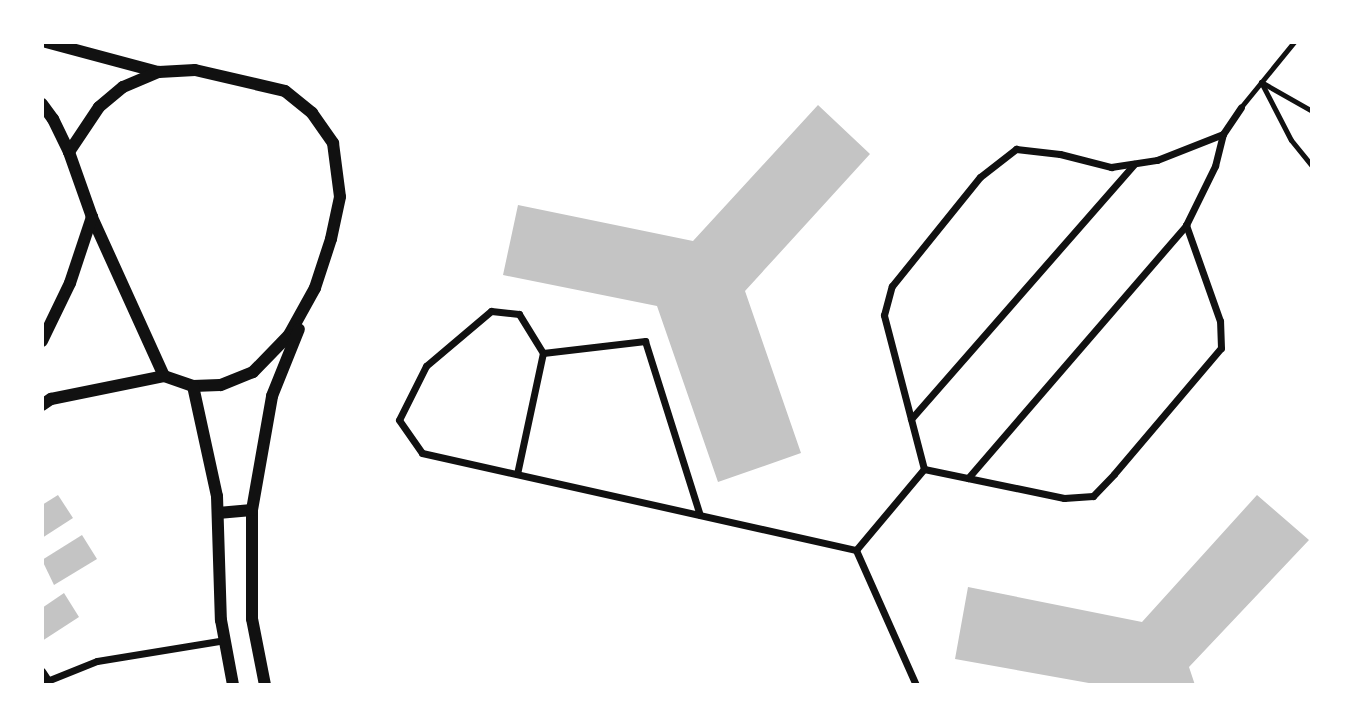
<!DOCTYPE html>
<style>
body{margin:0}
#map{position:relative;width:1354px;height:727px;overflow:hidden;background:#fff;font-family:"Titillium Web",sans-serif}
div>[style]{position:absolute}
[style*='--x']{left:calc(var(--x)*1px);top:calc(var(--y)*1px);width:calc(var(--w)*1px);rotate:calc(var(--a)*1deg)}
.building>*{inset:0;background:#c4c4c4}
.service>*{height:5px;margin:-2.5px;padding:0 2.5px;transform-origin:2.5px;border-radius:2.5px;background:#111}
.minor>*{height:7px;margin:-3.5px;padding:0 3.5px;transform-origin:3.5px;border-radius:3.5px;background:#111}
.tertiary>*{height:12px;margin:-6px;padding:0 6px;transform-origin:6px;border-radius:6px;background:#111}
span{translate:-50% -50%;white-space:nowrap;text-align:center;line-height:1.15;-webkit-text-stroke:5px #fff;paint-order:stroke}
.frame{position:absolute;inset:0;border:44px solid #fff;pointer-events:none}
</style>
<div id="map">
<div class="building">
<div style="clip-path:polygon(818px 105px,870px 154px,745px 291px,801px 453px,718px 482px,657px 306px,503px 275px,518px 205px,693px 241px)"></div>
<div style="clip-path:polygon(58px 495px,73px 518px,42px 538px,42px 505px)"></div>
<div style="clip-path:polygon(1257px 495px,1309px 540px,1189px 667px,1195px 685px,1100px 685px,955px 659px,968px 587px,1142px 622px)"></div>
<div style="clip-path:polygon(82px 535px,97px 559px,54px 585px,42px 560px)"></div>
<div style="clip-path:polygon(64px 593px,79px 617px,42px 641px,42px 608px)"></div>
</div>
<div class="service">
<div style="--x:1261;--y:82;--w:65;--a:62.7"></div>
<div style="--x:1291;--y:140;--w:33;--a:51"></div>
<div style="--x:1261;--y:82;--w:59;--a:29.6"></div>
<div style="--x:1241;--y:107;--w:84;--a:-50.8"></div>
</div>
<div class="minor">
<div style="--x:543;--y:353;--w:103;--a:-6.7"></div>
<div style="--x:645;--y:341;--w:182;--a:72.5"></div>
<div style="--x:911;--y:419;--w:339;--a:-48.8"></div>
<div style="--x:924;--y:469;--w:159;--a:-104.6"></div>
<div style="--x:884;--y:315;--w:30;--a:-75"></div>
<div style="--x:892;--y:286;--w:140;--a:-51.1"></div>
<div style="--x:980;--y:177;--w:46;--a:-37.9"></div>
<div style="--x:1016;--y:149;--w:44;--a:6.5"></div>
<div style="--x:1060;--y:154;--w:53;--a:14.3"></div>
<div style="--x:1111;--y:167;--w:47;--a:-8.7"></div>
<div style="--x:1157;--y:160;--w:71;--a:-21.5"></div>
<div style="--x:1223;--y:134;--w:32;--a:-56"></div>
<div style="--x:924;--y:469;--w:143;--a:11.7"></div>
<div style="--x:1064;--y:498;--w:29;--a:-4"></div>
<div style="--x:1093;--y:496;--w:30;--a:-46"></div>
<div style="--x:1114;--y:474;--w:165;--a:-49.7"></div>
<div style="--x:1221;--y:348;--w:27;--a:-92"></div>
<div style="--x:1220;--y:321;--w:102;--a:-109.5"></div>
<div style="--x:1186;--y:225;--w:66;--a:-63.8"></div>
<div style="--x:1215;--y:166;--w:33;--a:-76"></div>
<div style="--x:517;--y:474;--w:124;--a:-77.9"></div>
<div style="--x:543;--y:353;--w:46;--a:-121.6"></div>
<div style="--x:519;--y:314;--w:28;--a:-174"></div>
<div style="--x:491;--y:311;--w:85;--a:139.8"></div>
<div style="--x:426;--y:366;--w:60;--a:116.6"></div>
<div style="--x:399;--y:420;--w:40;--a:55.1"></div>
<div style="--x:422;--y:453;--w:445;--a:12.6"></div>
<div style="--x:968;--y:478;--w:334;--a:-49.2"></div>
<div style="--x:42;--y:671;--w:11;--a:56"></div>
<div style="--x:42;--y:683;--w:59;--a:-21.8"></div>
<div style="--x:97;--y:661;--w:130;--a:-9.3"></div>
<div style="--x:916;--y:685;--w:148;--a:-114"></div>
<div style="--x:856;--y:550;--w:106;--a:-50"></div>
</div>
<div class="tertiary">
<div style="--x:46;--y:42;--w:116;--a:15"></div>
<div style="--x:195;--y:70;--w:92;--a:13.1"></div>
<div style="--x:285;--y:91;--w:35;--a:39"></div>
<div style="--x:312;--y:113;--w:37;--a:55"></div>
<div style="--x:333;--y:143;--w:54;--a:82.6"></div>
<div style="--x:340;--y:197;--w:43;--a:102.1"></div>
<div style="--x:331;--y:239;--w:52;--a:108.1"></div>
<div style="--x:315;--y:288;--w:54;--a:119"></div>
<div style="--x:289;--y:335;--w:52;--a:134.2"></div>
<div style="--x:253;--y:372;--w:35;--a:158"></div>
<div style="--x:220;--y:385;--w:27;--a:178"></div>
<div style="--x:193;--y:386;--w:31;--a:-161"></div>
<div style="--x:164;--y:376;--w:175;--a:-114.4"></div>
<div style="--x:92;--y:217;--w:69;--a:-109.5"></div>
<div style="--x:69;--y:152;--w:54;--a:-56.3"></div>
<div style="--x:99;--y:107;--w:31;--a:-40"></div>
<div style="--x:123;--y:87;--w:39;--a:-23"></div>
<div style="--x:159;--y:72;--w:36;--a:-3"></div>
<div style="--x:42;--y:104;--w:19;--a:54"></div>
<div style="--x:53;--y:119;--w:37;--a:64"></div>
<div style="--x:42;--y:341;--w:64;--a:-64.2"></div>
<div style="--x:70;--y:283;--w:70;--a:-71.6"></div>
<div style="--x:193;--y:386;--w:113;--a:77.7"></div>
<div style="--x:217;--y:496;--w:124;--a:88.2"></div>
<div style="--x:221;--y:620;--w:66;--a:79.5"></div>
<div style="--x:42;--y:405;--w:11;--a:-34"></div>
<div style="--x:51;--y:399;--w:115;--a:-11.5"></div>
<div style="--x:218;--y:513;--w:34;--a:-5"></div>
<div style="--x:265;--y:685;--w:67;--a:-101.1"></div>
<div style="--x:252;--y:619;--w:109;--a:-90"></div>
<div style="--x:252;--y:510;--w:116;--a:-80"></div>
<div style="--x:272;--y:396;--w:72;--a:-68.1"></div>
</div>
<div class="frame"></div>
</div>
